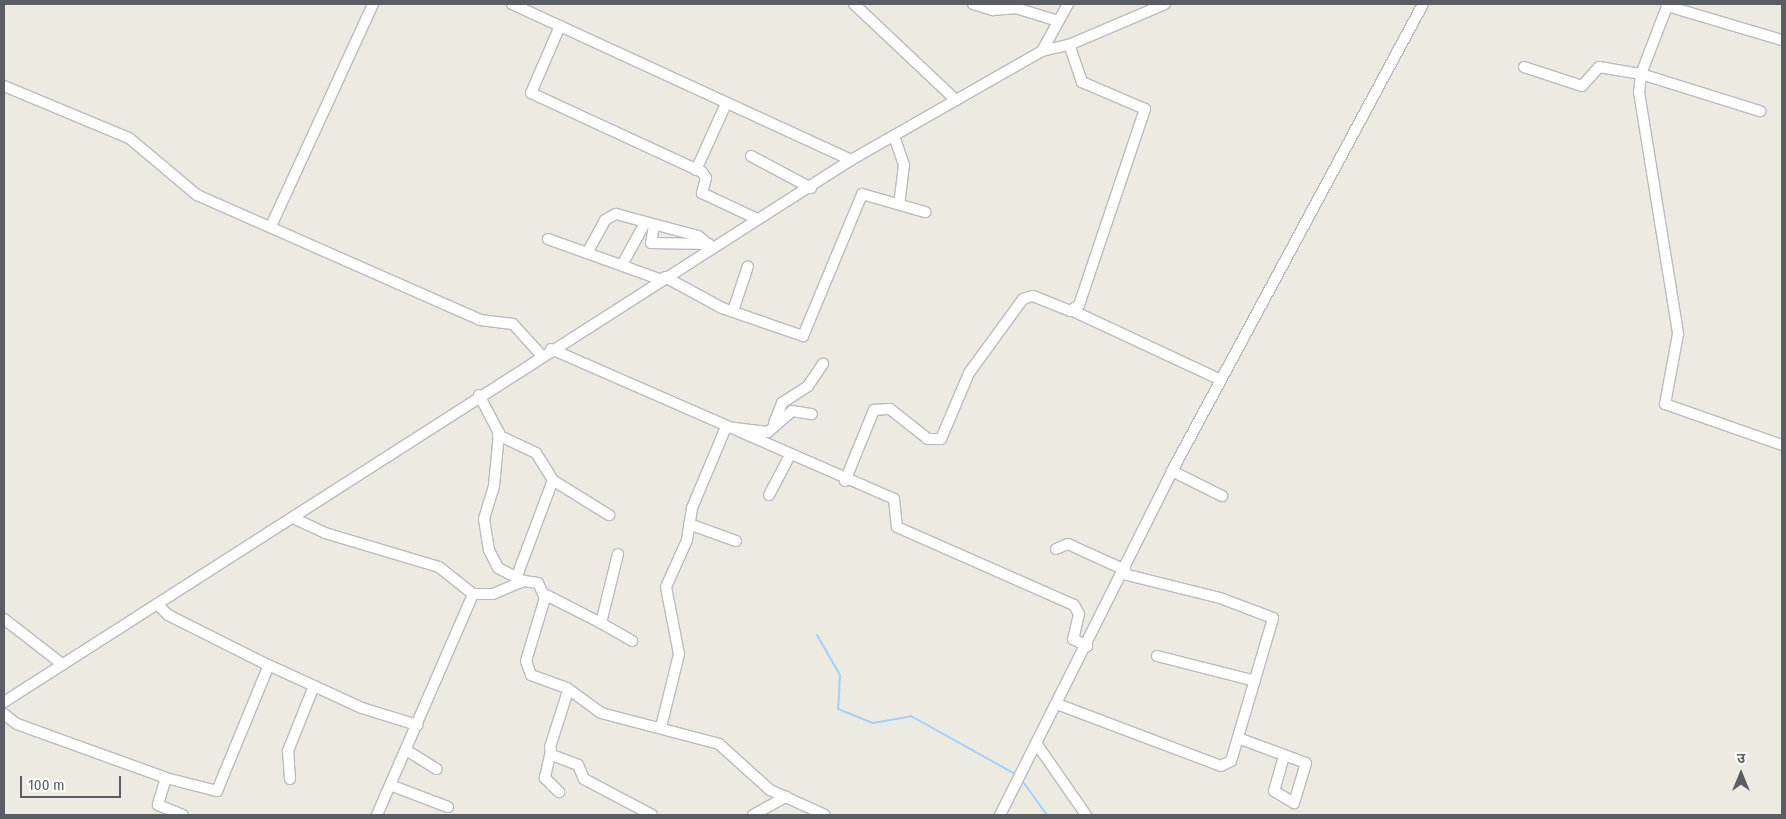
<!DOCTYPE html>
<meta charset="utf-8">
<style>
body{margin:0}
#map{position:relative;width:1786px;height:819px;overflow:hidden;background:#edebe1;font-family:"Fira Sans Condensed","Noto Sans Devanagari",sans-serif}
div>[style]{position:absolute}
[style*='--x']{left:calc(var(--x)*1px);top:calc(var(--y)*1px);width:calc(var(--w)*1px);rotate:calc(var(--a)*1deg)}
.stream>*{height:2px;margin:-1px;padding:0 1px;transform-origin:1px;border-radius:1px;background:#9fd1ff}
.roads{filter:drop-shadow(1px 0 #b9bbc1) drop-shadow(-1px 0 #b9bbc1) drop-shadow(0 1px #b9bbc1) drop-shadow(0 -1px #b9bbc1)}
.minor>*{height:10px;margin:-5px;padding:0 5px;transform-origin:5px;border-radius:5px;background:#fff}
span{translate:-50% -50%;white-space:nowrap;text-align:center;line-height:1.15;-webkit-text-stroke:4px #fff;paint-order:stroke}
.frame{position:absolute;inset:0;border:5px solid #5a5d63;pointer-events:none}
.north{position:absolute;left:1716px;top:749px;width:50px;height:50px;-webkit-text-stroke:4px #fff;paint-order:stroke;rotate:0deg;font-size:14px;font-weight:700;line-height:20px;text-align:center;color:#5a5d63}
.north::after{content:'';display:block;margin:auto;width:18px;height:22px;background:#5a5d63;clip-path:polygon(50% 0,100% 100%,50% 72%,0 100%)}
.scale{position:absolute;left:20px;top:776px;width:101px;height:22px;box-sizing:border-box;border:2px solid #5a5d63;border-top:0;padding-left:6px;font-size:15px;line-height:18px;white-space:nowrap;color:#5a5d63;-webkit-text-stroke:4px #fff;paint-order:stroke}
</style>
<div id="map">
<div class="stream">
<div style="--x:817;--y:635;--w:46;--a:60.1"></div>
<div style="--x:840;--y:675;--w:34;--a:93"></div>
<div style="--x:838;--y:709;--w:38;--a:22"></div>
<div style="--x:873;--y:723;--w:39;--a:-10"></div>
<div style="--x:911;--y:716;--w:119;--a:29.1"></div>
<div style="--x:1021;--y:779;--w:44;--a:54.2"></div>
</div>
<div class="roads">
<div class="minor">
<div style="--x:512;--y:4;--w:373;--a:24.7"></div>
<div style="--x:854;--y:4;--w:140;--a:43.3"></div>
<div style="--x:973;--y:4;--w:21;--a:17"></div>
<div style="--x:993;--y:10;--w:23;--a:-5"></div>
<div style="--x:1016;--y:8;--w:44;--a:17.2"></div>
<div style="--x:1668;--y:4;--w:75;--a:111.1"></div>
<div style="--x:1641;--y:74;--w:18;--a:96"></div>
<div style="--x:1639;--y:92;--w:245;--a:80.8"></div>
<div style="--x:1678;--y:334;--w:71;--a:100.5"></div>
<div style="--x:1665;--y:404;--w:124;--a:19.3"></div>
<div style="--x:1667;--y:6;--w:120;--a:16.5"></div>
<div style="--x:560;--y:26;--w:73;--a:113.4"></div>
<div style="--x:531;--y:93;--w:188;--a:24.8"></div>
<div style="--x:702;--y:172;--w:7;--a:56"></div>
<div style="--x:706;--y:178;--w:16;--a:105"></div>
<div style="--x:702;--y:193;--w:61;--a:25.3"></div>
<div style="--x:1042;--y:51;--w:54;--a:-61"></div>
<div style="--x:1524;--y:67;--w:61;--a:18.1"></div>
<div style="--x:1582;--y:86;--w:25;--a:-48"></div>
<div style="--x:1599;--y:67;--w:43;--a:9.5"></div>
<div style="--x:1641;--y:74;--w:125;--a:17.3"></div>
<div style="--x:4;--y:86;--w:135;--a:22.6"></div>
<div style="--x:129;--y:138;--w:89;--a:40"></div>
<div style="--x:197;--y:195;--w:309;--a:23.8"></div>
<div style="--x:480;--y:320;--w:33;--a:7"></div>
<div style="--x:513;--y:324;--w:43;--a:47.8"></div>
<div style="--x:894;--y:136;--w:31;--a:71"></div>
<div style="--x:904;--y:165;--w:39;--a:97"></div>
<div style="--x:751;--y:156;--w:68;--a:28.1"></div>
<div style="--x:696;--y:170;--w:72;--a:-65.6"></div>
<div style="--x:654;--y:225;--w:18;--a:99"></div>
<div style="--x:651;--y:243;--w:58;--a:1"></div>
<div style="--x:271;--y:226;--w:244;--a:-65.3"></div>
<div style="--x:548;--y:239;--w:121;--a:19.8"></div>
<div style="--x:587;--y:253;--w:38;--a:-61"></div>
<div style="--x:605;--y:220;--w:13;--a:-29"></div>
<div style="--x:616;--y:214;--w:85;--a:15"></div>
<div style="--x:698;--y:236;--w:19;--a:39"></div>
<div style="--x:622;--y:265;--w:48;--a:-61.3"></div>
<div style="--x:665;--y:277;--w:65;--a:28.5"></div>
<div style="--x:722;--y:308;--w:86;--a:19.1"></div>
<div style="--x:803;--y:336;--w:154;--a:-67.4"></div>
<div style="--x:862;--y:194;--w:66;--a:15.9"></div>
<div style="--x:733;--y:311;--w:47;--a:-71.6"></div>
<div style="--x:1073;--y:311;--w:163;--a:25"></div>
<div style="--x:551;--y:349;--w:374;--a:23.6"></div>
<div style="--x:894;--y:499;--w:28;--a:84"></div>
<div style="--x:897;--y:527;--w:193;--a:23.8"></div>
<div style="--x:1074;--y:605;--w:10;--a:61"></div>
<div style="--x:1079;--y:614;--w:26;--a:103"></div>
<div style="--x:1073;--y:639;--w:16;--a:27"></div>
<div style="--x:479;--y:395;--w:43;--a:62.2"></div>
<div style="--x:499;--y:433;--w:53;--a:95.4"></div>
<div style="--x:494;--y:486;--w:34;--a:107"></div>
<div style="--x:484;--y:519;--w:31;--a:81"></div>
<div style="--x:489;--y:550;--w:20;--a:63"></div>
<div style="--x:498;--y:568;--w:29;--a:27"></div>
<div style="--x:774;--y:423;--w:22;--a:-68"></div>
<div style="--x:782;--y:403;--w:31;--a:-33"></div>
<div style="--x:808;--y:386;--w:27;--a:-56"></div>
<div style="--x:498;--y:435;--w:42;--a:25.3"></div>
<div style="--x:536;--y:453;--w:32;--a:58"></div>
<div style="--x:553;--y:480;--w:103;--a:110.6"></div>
<div style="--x:1172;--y:471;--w:56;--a:26.6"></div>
<div style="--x:554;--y:481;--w:65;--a:31.7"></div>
<div style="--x:845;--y:481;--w:77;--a:-67.8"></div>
<div style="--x:874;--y:410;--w:16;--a:-4"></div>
<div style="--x:890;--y:409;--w:48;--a:38.3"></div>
<div style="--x:928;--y:439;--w:13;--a:0"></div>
<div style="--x:941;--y:439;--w:72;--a:-67"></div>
<div style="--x:969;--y:373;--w:92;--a:-53.9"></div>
<div style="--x:1023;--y:299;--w:10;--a:-17"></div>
<div style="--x:1033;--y:296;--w:40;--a:22"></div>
<div style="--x:1070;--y:311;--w:11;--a:-34"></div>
<div style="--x:1079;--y:305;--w:207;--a:-71.4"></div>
<div style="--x:1145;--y:109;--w:69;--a:-156.8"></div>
<div style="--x:1082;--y:82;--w:39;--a:-109"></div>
<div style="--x:769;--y:495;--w:43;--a:-62.2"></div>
<div style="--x:293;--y:518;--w:35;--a:25"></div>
<div style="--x:325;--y:533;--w:119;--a:16.6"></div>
<div style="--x:439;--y:567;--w:43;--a:38.5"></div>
<div style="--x:473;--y:594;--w:20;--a:0"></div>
<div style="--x:493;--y:594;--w:34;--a:-23"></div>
<div style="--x:524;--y:581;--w:14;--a:8"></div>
<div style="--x:538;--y:583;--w:17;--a:65"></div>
<div style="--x:545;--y:598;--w:66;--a:106.8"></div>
<div style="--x:526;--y:661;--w:15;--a:70"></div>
<div style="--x:531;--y:675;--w:38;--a:20"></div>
<div style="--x:567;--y:688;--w:42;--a:36.3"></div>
<div style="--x:601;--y:713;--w:122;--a:14.7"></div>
<div style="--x:719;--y:744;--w:69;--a:42"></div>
<div style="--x:770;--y:790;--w:60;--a:24.4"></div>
<div style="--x:689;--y:524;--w:50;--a:19.9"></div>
<div style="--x:1056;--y:549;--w:13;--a:-23"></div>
<div style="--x:1068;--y:544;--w:63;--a:24.5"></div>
<div style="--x:546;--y:595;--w:62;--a:27"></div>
<div style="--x:601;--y:623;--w:71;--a:-76.2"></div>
<div style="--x:157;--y:604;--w:16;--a:45"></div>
<div style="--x:168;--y:615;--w:107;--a:26.6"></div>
<div style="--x:264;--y:663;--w:108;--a:24.7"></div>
<div style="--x:362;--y:708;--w:58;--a:17.2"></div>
<div style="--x:4;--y:619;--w:73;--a:37.8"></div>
<div style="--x:601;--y:623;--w:36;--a:30"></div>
<div style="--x:1157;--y:656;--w:101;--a:14.3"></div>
<div style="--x:568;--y:691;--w:59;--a:107.8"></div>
<div style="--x:550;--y:747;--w:8;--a:76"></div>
<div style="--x:552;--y:755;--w:28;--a:21"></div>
<div style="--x:578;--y:765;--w:15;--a:67"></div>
<div style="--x:584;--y:779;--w:77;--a:27.9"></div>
<div style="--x:4;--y:702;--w:1006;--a:-32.62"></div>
<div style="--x:851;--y:160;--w:220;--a:-29.7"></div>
<div style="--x:1042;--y:51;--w:28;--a:-13"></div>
<div style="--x:1069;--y:45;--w:104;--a:-23.1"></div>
<div style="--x:1057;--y:704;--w:175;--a:20.7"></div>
<div style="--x:1221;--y:766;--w:11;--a:-27"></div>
<div style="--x:1231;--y:761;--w:149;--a:-73.6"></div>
<div style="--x:1273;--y:618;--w:57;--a:-159.3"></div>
<div style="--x:1220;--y:598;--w:100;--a:-166.1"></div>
<div style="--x:4;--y:714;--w:16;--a:38"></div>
<div style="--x:17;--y:724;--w:158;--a:19.9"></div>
<div style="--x:166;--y:778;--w:53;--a:14.3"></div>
<div style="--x:217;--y:791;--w:136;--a:-67.6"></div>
<div style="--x:661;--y:727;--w:75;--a:-76.1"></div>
<div style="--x:679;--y:654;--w:68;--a:-101"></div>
<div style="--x:666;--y:587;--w:51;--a:-65.9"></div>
<div style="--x:687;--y:540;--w:32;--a:-81"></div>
<div style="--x:692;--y:508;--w:88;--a:-67.2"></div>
<div style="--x:726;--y:427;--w:42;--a:6.8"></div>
<div style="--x:768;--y:432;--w:32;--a:-41"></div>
<div style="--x:792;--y:411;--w:20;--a:9"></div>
<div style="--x:1238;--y:738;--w:49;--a:20.3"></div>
<div style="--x:1284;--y:755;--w:23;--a:20"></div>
<div style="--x:1306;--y:763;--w:42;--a:106.7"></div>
<div style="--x:1294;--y:803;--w:23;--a:-149"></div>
<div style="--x:1274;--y:791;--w:37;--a:-74"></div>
<div style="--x:1036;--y:743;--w:88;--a:55.2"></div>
<div style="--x:406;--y:750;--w:36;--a:32"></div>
<div style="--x:551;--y:751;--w:28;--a:103"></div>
<div style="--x:545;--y:778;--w:20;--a:45"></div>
<div style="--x:166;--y:778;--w:28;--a:107"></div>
<div style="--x:158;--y:805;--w:27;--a:22"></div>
<div style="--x:290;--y:779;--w:28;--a:-94"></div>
<div style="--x:288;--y:751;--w:70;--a:-68.2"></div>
<div style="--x:390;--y:785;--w:62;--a:20.8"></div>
<div style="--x:377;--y:815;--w:241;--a:-66.5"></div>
<div style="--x:753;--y:815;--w:38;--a:-29"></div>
<div style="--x:1000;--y:815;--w:385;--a:-63.4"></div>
<div style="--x:1172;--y:471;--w:530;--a:-61.74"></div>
</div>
</div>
<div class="frame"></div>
<div class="north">उ</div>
<div class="scale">100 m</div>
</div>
